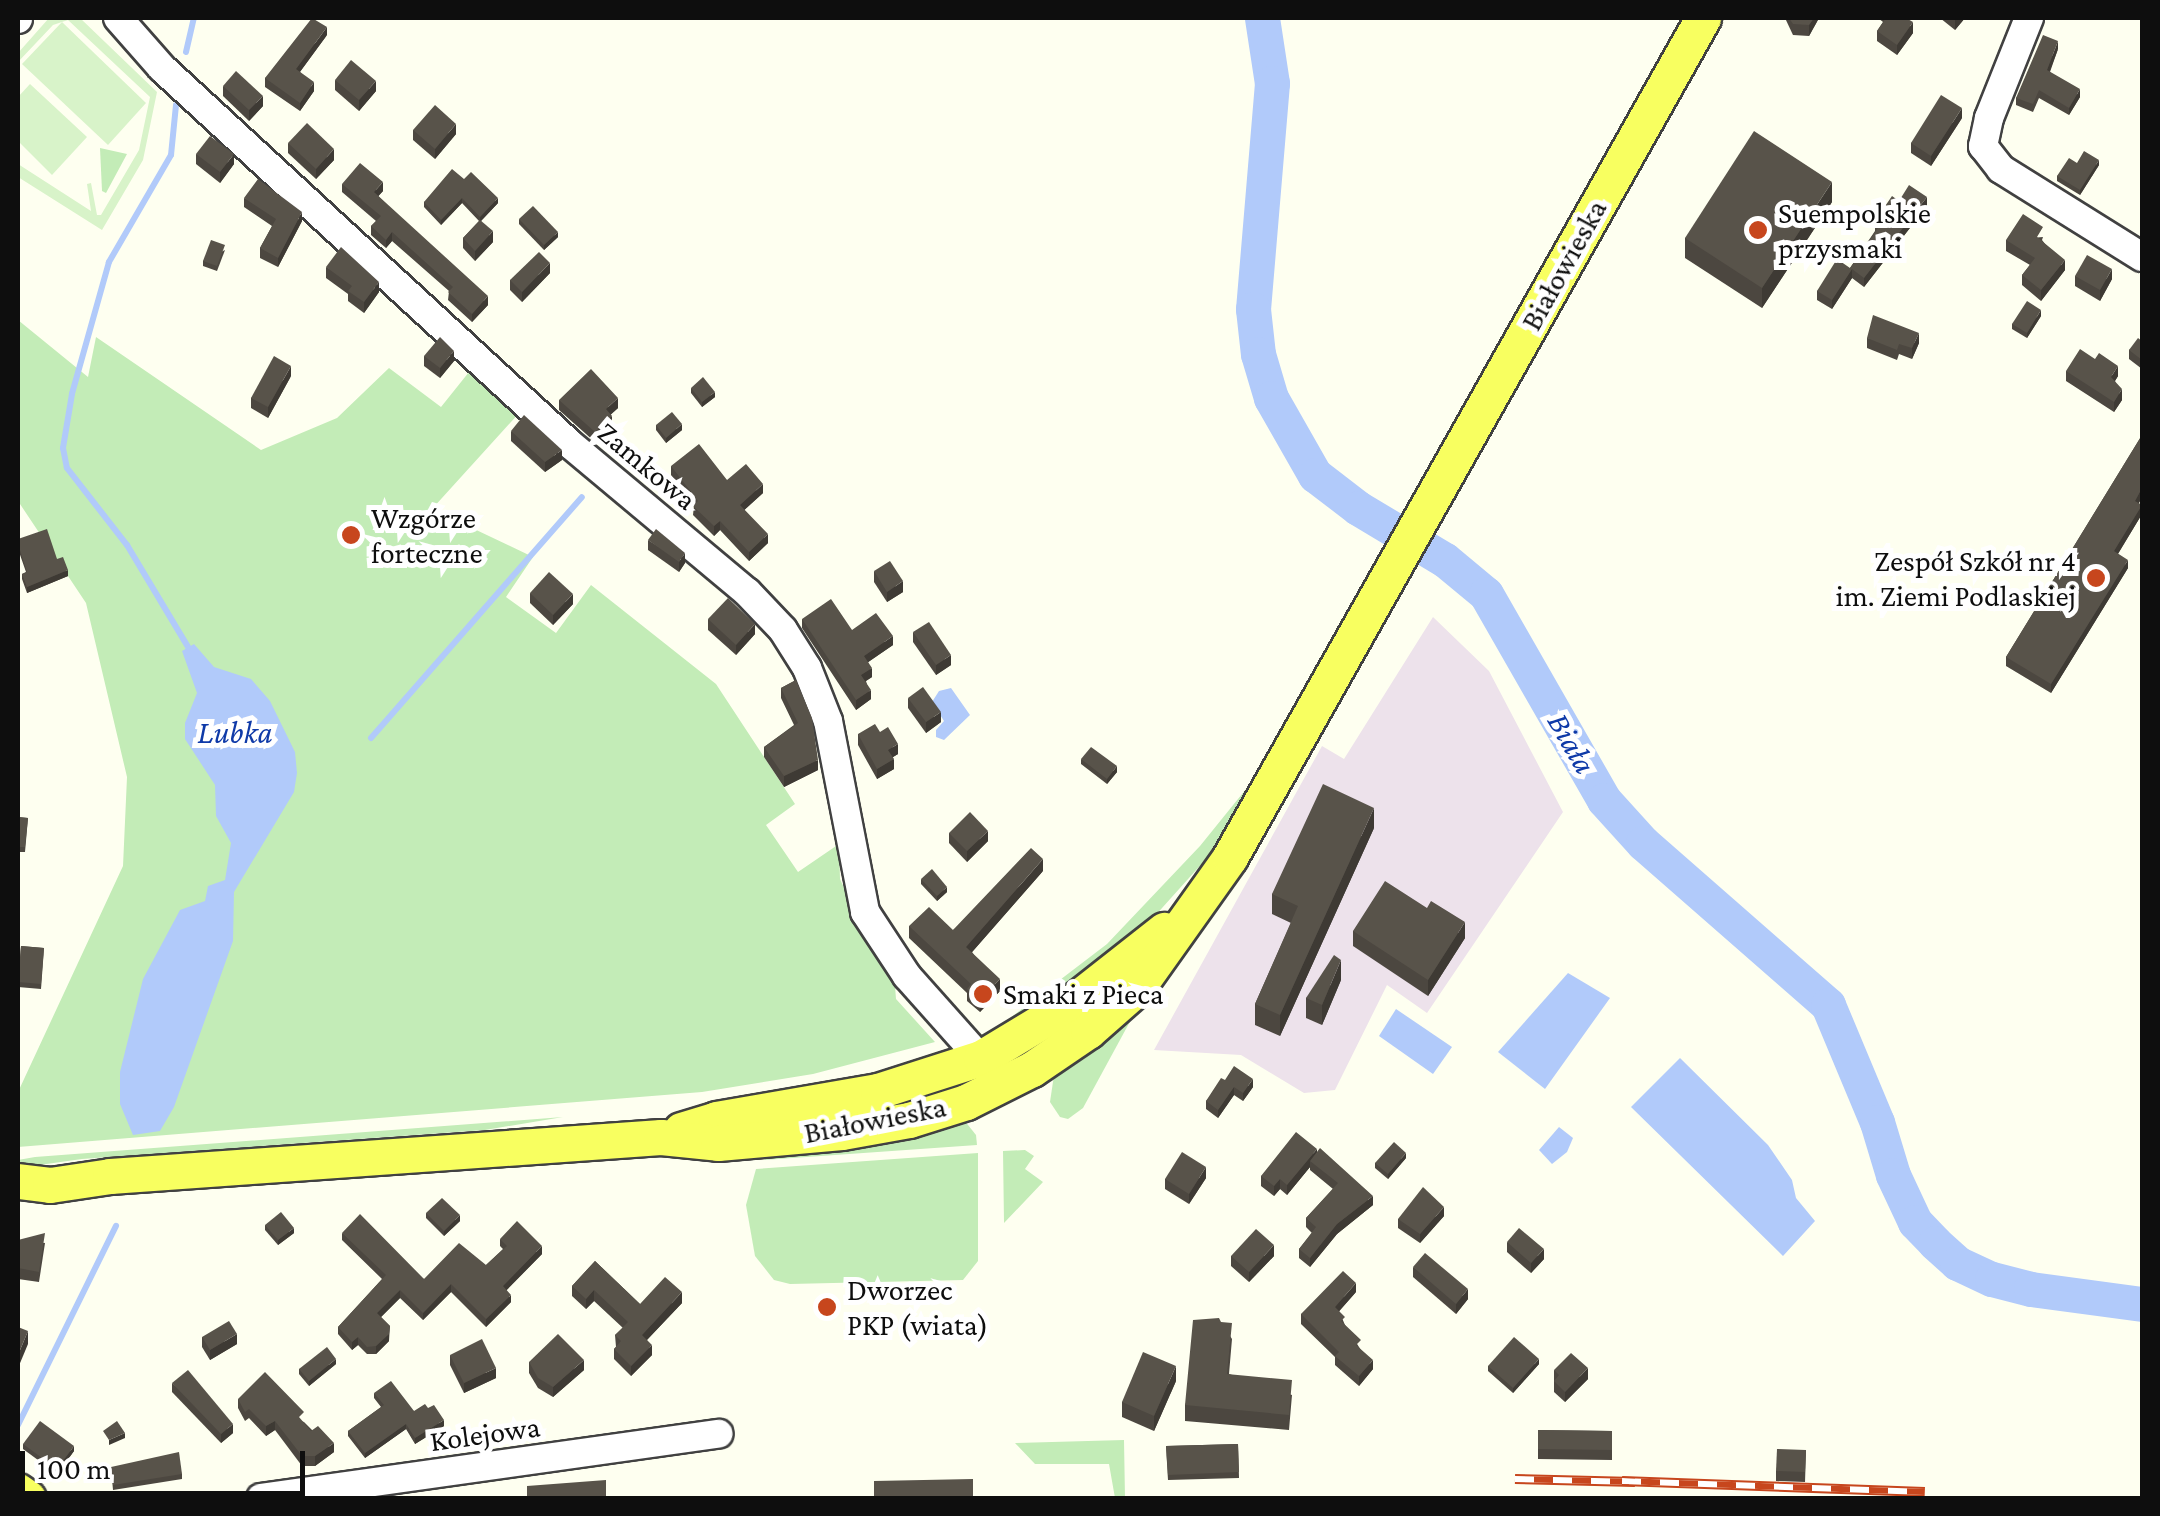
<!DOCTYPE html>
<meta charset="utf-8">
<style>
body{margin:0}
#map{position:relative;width:2160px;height:1516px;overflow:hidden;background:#fefff0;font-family:"Crimson Pro",serif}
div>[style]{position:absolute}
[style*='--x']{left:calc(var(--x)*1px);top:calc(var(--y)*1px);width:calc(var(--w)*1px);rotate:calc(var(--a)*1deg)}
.industrial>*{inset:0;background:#ede2eb}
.green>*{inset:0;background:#c3ecb7}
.pitch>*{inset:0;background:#d8f3c9}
.water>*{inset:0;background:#b1cafa}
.stream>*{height:6px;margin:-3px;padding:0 3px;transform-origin:3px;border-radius:3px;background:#b1cafa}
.river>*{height:35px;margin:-17.5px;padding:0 17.5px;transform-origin:17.5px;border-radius:17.5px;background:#b1cafa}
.roads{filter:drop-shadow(2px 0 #414141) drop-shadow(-2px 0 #414141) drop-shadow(0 2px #414141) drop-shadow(0 -2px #414141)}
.minor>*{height:28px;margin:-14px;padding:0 14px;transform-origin:14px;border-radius:14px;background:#fff}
.major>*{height:35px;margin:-17.5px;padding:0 17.5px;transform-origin:17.5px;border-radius:17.5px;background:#f8ff60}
.rail>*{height:10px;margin-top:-5px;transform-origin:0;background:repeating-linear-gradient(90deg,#fff 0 19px,#c7461d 0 38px);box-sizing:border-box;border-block:2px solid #c7461d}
.wall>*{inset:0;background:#4c4740}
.shaded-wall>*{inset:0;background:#3e3a34}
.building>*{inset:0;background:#58534a}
.dots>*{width:28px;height:28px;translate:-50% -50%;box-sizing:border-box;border:5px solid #fff;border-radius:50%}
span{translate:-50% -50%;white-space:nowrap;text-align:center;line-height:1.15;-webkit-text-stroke:10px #fff;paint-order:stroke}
.poi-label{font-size:30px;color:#0e0e0e}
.left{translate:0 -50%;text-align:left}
.right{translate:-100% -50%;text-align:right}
.street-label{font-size:30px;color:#0e0e0e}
.water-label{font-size:32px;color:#0f3aa8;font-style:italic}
.frame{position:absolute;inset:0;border:20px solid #0e0e0e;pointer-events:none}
.scale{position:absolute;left:20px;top:1451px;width:285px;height:45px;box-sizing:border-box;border:5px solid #0e0e0e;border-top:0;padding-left:12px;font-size:30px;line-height:35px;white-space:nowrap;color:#0e0e0e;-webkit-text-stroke:8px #fff;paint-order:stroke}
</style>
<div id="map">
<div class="industrial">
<div style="clip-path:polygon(1433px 617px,1489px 671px,1563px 812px,1427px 1013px,1387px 985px,1335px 1090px,1304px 1093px,1241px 1055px,1154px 1050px,1322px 746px,1344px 759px)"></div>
</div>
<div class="green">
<div style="clip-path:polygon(100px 148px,127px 154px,106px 193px,102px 191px)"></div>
<div style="clip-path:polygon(18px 320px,88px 377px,96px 337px,261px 450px,337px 418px,389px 368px,441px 407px,473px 367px,521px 411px,432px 509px,533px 557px,506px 597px,556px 633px,591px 585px,716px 684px,795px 804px,766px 825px,798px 872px,839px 844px,840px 879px,862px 928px,894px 973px,896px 999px,935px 1042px,813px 1074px,702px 1092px,18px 1147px,18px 1092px,123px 866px,127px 777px,86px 603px,18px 501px)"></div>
<div style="clip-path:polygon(1280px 747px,1232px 830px,1145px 927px,1098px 969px,984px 1038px,1107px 944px,1200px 846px)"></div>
<div style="clip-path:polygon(1128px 1012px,1133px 1016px,1083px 1108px,1068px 1119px,1060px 1117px,1050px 1102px,1054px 1075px)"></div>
<div style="clip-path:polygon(563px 1117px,485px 1130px,82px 1159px,18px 1168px,18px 1160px,35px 1157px)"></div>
<div style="clip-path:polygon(964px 1120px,976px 1135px,977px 1145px,764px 1160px,771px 1152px)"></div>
<div style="clip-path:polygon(1025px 1150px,1034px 1156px,1025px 1169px,1043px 1182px,1004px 1223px,1003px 1151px)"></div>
<div style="clip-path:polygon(978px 1153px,978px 1261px,963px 1280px,790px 1284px,774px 1280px,755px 1256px,746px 1205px,756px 1169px)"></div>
<div style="clip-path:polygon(1124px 1440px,1125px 1498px,1115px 1498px,1109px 1464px,1035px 1464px,1015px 1443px)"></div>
</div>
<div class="pitch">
<div style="clip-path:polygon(49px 18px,80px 18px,157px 92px,143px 160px,102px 230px,18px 177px,18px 164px,91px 211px,87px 184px,91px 183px,97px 215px,101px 215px,139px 150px,150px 97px,68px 20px,53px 25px,18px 62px,18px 53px)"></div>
<div style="clip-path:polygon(62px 22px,146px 103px,108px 145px,22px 64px)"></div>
<div style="clip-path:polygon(30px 84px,87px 137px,52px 175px,18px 141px,18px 97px)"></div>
</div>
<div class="water">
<div style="clip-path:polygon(194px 644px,214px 667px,251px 679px,270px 701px,295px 752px,297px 773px,294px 792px,234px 892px,233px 941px,174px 1107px,160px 1131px,133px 1135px,120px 1104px,120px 1072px,143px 979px,180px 910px,205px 901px,208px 886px,225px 880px,231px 843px,216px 816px,215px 785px,185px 739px,185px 723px,197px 693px,182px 651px)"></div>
<div style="clip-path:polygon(951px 688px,970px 715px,944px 740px,936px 737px,936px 730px,944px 721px,932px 702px,939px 691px)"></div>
<div style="clip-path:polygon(1568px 973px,1610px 998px,1545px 1089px,1498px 1052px)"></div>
<div style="clip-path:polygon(1396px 1009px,1452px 1047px,1433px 1074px,1379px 1036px)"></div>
<div style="clip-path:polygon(1680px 1058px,1768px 1145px,1792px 1180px,1796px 1198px,1815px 1221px,1783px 1256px,1631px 1107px)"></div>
<div style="clip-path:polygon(1559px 1127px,1573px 1138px,1567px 1152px,1552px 1164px,1539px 1150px)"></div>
</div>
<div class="stream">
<div style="--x:186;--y:52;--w:35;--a:-77"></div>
<div style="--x:176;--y:105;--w:50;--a:95.7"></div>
<div style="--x:171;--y:155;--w:124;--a:120.1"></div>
<div style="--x:109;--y:262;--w:137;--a:105.7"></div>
<div style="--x:72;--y:394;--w:55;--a:99.5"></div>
<div style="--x:63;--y:448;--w:20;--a:79"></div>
<div style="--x:67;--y:468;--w:98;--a:52.1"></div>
<div style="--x:127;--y:545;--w:119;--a:59.1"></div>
<div style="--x:371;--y:738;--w:320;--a:-48.8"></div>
<div style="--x:18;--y:1425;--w:222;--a:-63.8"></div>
</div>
<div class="river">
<div style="--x:1262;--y:18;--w:66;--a:81.3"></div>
<div style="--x:1272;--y:83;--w:227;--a:94.8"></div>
<div style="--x:1253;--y:309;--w:45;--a:83.7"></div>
<div style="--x:1258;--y:354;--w:46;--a:73.5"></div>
<div style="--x:1271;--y:398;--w:89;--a:60.3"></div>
<div style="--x:1315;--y:475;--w:54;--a:37.5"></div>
<div style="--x:1358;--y:508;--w:101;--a:30.9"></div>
<div style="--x:1445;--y:560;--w:53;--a:39.7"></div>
<div style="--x:1486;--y:594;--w:237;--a:60.2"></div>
<div style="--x:1604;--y:800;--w:58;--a:47.8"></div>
<div style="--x:1643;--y:843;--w:246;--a:41.2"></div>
<div style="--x:1828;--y:1005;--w:127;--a:67.3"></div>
<div style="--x:1877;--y:1122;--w:55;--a:73.2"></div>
<div style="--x:1893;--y:1175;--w:52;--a:64.9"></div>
<div style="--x:1915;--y:1222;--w:29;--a:46"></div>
<div style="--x:1935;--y:1243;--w:30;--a:42"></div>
<div style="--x:1957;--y:1263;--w:38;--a:25"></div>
<div style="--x:1992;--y:1279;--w:40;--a:14.4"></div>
<div style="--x:2031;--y:1289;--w:112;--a:7.7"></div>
</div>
<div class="roads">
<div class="minor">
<div style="--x:118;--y:18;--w:67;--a:48.7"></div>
<div style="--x:162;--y:68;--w:556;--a:42.67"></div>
<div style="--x:571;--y:445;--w:229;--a:39.9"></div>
<div style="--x:747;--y:592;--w:52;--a:46.5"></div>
<div style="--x:783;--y:630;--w:45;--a:57.7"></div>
<div style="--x:807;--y:668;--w:57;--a:68.4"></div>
<div style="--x:828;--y:721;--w:195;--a:79"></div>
<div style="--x:865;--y:912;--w:77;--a:56.7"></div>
<div style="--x:907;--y:976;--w:125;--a:48.3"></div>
<div style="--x:2029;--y:18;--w:108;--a:111.8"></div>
<div style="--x:1989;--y:118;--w:29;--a:102"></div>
<div style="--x:1983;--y:146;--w:29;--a:52"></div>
<div style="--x:2001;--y:169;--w:166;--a:32"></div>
<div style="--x:18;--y:19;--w:1;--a:-90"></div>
<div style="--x:261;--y:1498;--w:462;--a:-8"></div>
</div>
<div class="major">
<div style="--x:681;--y:1130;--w:37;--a:-17"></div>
<div style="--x:716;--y:1119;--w:164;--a:-9.8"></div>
<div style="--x:878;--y:1091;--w:108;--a:-17.8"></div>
<div style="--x:981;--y:1058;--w:104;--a:-31.2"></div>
<div style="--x:1070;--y:1004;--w:120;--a:-38.2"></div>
<div style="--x:18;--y:1181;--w:32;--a:7"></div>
<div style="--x:50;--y:1185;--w:61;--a:-8.5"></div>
<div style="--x:110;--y:1176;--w:552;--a:-4.05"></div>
<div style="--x:661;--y:1137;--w:57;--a:6"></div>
<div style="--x:718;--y:1143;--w:124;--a:-5.1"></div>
<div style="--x:842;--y:1132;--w:68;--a:-10.2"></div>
<div style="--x:909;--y:1120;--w:60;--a:-17.5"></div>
<div style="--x:966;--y:1102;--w:74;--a:-26.6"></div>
<div style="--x:1032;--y:1069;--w:68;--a:-34.2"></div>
<div style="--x:1088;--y:1031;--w:65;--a:-41.3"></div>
<div style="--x:1137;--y:988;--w:161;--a:-54.6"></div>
<div style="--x:1230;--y:857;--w:963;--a:-60.59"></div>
<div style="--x:18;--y:1491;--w:12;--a:35"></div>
</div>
</div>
<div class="rail">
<div style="--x:1515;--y:1479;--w:120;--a:1.4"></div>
<div style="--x:1622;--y:1481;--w:303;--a:2.1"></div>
</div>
<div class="wall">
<div style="clip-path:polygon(1785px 18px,1819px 18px,1809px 36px,1793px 35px)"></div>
<div style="clip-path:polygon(1878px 18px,1906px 18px,1913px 33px,1897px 55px,1877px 41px,1877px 31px,1883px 22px)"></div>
<div style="clip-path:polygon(1940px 18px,1965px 18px,1955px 30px)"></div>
<div style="clip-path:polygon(327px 35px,300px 72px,314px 91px,300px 111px,265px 87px,265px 78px)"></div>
<div style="clip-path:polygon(2058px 49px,2050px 72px,2080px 97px,2069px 115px,2039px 98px,2033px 112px,2016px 105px,2016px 98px)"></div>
<div style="clip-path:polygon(335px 80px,376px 91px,359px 111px,335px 90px)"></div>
<div style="clip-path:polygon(223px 86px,263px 106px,249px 121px,223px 96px)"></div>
<div style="clip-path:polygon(1962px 118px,1931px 166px,1911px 153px,1911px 143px)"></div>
<div style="clip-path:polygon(413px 130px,456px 134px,435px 159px,413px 140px)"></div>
<div style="clip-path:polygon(288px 143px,334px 160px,316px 179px,288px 153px)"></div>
<div style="clip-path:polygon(196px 154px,234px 164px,220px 183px,196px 164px)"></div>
<div style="clip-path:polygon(2077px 163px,2099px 165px,2080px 195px,2057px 181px,2057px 176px)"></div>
<div style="clip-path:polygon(464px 179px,498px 203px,481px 221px,493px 242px,475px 261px,463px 248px,463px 238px,479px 221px,462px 203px,441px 225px,424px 207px,424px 202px)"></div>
<div style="clip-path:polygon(342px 184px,383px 191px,378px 196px,488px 305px,472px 322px,448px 300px,449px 291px,392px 241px,386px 248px,371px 235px,371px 226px,376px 221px,342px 192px)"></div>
<div style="clip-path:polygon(244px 198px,302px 221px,278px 267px,260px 258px,260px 248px,272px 226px,244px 207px)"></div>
<div style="clip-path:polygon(1899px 201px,1927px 206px,1864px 287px,1852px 278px,1832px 309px,1817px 300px,1817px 291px,1850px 268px,1875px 231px,1875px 221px)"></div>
<div style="clip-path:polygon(1832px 202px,1762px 308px,1685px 258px,1685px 238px)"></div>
<div style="clip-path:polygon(519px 219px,558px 237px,544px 250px,519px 224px)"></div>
<div style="clip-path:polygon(2043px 237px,2042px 240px,2065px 270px,2041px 301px,2022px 285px,2022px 275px,2030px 265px,2006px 251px,2006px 240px)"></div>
<div style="clip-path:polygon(225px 250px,217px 271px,203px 266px,203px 261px)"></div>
<div style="clip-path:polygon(326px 267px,379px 292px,364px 313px,348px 301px,348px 294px,326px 278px)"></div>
<div style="clip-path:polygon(550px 273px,522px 302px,510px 290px,510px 280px)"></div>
<div style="clip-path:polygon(2075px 276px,2112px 279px,2100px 301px,2075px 286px)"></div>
<div style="clip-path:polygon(2041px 316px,2027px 338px,2012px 329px,2012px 324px)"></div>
<div style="clip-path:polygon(1867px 338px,1919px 343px,1912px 359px,1899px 354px,1897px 360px,1867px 348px)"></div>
<div style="clip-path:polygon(2142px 341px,2142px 369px,2129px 359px,2129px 350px)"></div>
<div style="clip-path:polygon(424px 356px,454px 361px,440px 378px,424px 366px)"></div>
<div style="clip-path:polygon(2066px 371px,2118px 376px,2115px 381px,2122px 400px,2114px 412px,2066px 381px)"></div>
<div style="clip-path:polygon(291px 376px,268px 418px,251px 408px,251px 398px)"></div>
<div style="clip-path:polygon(691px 388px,715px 397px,702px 407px,691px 393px)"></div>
<div style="clip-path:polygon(559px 400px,618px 408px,611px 414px,612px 425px,595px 442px,559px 410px)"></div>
<div style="clip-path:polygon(656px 425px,682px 430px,666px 443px,656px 430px)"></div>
<div style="clip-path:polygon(511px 431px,562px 460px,545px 472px,511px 441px)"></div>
<div style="clip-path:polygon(2142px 435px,2142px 497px,2139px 503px,2142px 514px,2118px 554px,2128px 568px,2051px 693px,2006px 666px,2006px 657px)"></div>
<div style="clip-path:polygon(671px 466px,727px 480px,763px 493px,744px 510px,768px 543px,749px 561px,720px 530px,714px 536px,693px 515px,694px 505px,671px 475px)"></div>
<div style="clip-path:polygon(18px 539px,57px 559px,68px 576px,27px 593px,22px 579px,22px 574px,26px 572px,18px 549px)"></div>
<div style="clip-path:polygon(648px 540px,685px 563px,679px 572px,648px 550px)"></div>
<div style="clip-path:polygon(874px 571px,903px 592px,887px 602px,874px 582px)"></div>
<div style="clip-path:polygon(530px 593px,573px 604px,553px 625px,530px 603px)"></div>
<div style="clip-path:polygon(708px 619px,755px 634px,736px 655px,708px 630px)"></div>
<div style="clip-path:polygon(802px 619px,852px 630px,893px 645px,868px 662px,872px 677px,866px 681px,871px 699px,856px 710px,802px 628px)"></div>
<div style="clip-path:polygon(913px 632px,951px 665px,936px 675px,913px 642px)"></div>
<div style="clip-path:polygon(796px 680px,818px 770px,784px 787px,764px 757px,764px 747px,794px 725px,781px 698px,781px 688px)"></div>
<div style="clip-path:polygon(908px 698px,941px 722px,926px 733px,908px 708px)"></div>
<div style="clip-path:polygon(880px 732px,898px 754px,893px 757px,894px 769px,877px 779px,858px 745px,858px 734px)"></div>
<div style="clip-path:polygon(1081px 759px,1117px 772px,1107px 784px,1081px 764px)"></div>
<div style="clip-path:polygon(18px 817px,28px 818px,25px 852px,18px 852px)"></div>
<div style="clip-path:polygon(1374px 828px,1280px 1036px,1255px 1025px,1255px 1004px,1291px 923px,1272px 914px,1272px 894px)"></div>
<div style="clip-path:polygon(949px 833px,988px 841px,967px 862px,949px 843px)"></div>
<div style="clip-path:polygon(1043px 871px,972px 952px,1000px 991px,980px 1012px,967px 1001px,967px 993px,909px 938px,909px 926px,953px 930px)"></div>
<div style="clip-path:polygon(921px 879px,947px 892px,937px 901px,921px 884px)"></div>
<div style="clip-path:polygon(1427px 908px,1465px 938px,1428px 996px,1353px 946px,1353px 931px)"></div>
<div style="clip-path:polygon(21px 946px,44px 948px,41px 989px,18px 987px)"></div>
<div style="clip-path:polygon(1341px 980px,1322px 1025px,1306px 1018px,1306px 998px)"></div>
<div style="clip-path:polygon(1225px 1080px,1253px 1087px,1243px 1101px,1234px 1095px,1218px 1118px,1206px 1109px,1206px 1101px)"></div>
<div style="clip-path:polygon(1317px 1152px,1373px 1205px,1337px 1234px,1310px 1267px,1299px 1258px,1299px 1249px,1312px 1233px,1306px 1227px,1306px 1218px,1333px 1189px,1310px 1170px,1310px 1167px,1287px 1195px,1280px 1189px,1274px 1196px,1261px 1186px,1261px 1176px)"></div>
<div style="clip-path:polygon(1406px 1158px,1388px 1179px,1375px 1168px,1375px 1163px)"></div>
<div style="clip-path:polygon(1206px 1178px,1189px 1204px,1165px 1189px,1165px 1179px)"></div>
<div style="clip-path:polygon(426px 1213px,460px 1221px,444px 1236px,426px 1218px)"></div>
<div style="clip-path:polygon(1444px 1216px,1420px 1243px,1398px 1228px,1398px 1219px)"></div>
<div style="clip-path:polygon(265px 1225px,294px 1233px,278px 1245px,265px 1230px)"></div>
<div style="clip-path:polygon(342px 1233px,424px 1279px,486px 1265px,503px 1249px,500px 1246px,500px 1239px,542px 1254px,506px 1290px,511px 1302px,486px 1327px,451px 1292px,423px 1320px,400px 1298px,381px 1317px,390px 1326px,389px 1341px,376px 1354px,367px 1354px,358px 1345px,352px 1350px,338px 1334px,338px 1327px,382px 1279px,342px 1240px)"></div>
<div style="clip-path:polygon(18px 1240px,45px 1243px,39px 1282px,18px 1279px)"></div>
<div style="clip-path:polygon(1507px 1242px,1544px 1259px,1531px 1273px,1507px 1252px)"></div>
<div style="clip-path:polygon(1231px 1256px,1274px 1256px,1249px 1282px,1231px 1266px)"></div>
<div style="clip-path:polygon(595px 1261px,640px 1304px,682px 1303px,647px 1340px,652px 1355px,631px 1376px,614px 1359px,614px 1349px,616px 1347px,615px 1335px,623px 1328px,594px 1301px,586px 1309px,572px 1296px,572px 1286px)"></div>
<div style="clip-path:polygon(1413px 1267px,1468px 1299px,1456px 1314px,1413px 1277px)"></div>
<div style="clip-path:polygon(1356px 1292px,1339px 1311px,1345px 1325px,1373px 1369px,1359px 1386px,1335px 1365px,1335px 1357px,1301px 1324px,1301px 1314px)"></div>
<div style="clip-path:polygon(1221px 1322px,1232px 1339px,1229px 1374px,1292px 1395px,1289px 1430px,1185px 1421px,1185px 1405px)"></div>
<div style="clip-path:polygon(202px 1337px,237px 1344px,210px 1360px,202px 1347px)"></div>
<div style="clip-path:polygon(450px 1355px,496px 1378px,464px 1393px,450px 1365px)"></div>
<div style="clip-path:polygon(529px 1362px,584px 1370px,553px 1397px,538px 1388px,529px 1373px)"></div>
<div style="clip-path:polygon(336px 1364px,309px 1386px,299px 1374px,299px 1369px)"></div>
<div style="clip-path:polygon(1539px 1364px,1513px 1393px,1488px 1371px,1488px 1366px)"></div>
<div style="clip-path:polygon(1554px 1370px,1588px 1379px,1565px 1402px,1554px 1392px)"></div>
<div style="clip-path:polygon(1176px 1381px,1154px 1431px,1122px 1417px,1122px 1402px)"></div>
<div style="clip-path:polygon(172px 1383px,233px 1433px,221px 1443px,172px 1392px)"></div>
<div style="clip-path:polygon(374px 1393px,414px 1411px,444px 1426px,415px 1444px,406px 1429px,365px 1458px,348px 1436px,348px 1431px,381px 1407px,374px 1398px)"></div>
<div style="clip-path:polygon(238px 1399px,304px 1422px,334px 1452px,315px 1466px,302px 1466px,275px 1430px,266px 1436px,249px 1418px,245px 1421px,238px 1408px)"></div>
<div style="clip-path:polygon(1538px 1430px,1612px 1431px,1612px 1460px,1538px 1459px)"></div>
<div style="clip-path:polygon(23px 1444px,74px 1451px,57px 1474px,23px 1449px)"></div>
<div style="clip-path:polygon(1238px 1444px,1239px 1478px,1168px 1480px,1166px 1446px)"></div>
<div style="clip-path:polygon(1806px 1450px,1805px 1482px,1776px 1481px,1776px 1471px)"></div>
<div style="clip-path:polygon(111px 1467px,182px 1474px,182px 1479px,113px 1490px)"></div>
</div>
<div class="shaded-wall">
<div style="clip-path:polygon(1814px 18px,1819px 18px,1809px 36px,1809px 25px)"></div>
<div style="clip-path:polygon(1957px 18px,1965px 18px,1955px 30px,1955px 20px)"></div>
<div style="clip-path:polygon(1913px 22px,1913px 33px,1897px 55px,1897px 45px)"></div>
<div style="clip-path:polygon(327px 27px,327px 35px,296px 77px,296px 69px)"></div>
<div style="clip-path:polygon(2058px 41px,2058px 49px,2047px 78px,2047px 70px)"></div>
<div style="clip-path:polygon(376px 81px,376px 91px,359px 111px,359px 100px)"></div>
<div style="clip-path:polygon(314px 82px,314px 91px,300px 111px,300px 103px)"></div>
<div style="clip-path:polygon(2080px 89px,2080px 97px,2069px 115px,2069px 108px)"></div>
<div style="clip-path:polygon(263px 96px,263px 106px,249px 121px,249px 110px)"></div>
<div style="clip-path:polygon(1962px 108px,1962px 118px,1931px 166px,1931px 156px)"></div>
<div style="clip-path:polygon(456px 124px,456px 134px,435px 159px,435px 149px)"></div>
<div style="clip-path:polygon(334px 149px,334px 160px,316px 179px,316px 169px)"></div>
<div style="clip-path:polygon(234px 154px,234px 164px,220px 183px,220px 172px)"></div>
<div style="clip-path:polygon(2099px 160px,2099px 165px,2080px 195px,2080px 190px)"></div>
<div style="clip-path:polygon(383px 182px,383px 191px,374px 201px,374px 192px)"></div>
<div style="clip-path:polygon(1832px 182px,1832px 202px,1762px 308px,1762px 288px)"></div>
<div style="clip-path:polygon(1927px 197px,1927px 206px,1864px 287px,1864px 278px)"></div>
<div style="clip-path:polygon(462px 198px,462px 203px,441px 225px,441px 220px)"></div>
<div style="clip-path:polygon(498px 198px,498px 203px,480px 222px,480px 217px)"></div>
<div style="clip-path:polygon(302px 212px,302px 221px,278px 267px,278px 258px)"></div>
<div style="clip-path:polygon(493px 231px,493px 242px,475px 261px,475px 251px)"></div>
<div style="clip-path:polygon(392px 232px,392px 241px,386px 248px,386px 240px)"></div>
<div style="clip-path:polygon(558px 232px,558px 237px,544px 250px,544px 245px)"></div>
<div style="clip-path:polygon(2065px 260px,2065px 270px,2041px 301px,2041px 290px)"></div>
<div style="clip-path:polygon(550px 263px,550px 273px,522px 302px,522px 292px)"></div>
<div style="clip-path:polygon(1852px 269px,1852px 278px,1832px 309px,1832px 300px)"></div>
<div style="clip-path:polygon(2112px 269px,2112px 279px,2100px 301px,2100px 290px)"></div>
<div style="clip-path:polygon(379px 282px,379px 292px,364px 313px,364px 302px)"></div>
<div style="clip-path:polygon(488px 296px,488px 305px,472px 322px,472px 314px)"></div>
<div style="clip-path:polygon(2041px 310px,2041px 316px,2027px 338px,2027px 333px)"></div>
<div style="clip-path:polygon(1919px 333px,1919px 343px,1912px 359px,1912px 348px)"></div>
<div style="clip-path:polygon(454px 351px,454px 361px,440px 378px,440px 368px)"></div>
<div style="clip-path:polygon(291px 366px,291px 376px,268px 418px,268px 407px)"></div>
<div style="clip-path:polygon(2118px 366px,2118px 376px,2111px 387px,2111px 377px)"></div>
<div style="clip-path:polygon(2122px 389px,2122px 400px,2114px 412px,2114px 402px)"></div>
<div style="clip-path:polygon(715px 392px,715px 397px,702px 407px,702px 402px)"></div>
<div style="clip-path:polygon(618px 398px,618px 408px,606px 419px,606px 409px)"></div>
<div style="clip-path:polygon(612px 416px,612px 425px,595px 442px,595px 432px)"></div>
<div style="clip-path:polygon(682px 424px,682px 430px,666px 443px,666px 438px)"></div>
<div style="clip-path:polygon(562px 450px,562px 460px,545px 472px,545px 462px)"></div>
<div style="clip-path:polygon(763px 484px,763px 493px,740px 514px,740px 505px)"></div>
<div style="clip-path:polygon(2142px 488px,2142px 497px,2135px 510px,2135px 501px)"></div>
<div style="clip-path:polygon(2142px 505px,2142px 514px,2114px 560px,2114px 551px)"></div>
<div style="clip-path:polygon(720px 521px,720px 530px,714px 536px,714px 526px)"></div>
<div style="clip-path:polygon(768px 534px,768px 543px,749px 561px,749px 552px)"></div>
<div style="clip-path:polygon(685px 553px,685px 563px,679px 572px,679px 562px)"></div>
<div style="clip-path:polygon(2128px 560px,2128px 568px,2051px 693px,2051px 684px)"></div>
<div style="clip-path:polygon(68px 570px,68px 576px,27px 593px,27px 587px)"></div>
<div style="clip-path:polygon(903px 581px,903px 592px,887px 602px,887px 592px)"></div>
<div style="clip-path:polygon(573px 594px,573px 604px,553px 625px,553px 615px)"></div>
<div style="clip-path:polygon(755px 624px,755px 634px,736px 655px,736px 645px)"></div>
<div style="clip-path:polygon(893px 636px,893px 645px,864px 665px,864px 656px)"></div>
<div style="clip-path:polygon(951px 655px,951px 665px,936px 675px,936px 665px)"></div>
<div style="clip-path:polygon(872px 668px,872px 677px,861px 684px,861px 675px)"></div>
<div style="clip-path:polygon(871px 690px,871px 699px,856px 710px,856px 700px)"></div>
<div style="clip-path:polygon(941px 712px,941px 722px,926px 733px,926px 722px)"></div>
<div style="clip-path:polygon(898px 744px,898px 754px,888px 760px,888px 750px)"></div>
<div style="clip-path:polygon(894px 759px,894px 769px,877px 779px,877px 769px)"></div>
<div style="clip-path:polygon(818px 760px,818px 770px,784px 787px,784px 776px)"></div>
<div style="clip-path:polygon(1117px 766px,1117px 772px,1107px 784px,1107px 779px)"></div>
<div style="clip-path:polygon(1374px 808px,1374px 828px,1280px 1036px,1280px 1015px)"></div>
<div style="clip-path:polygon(988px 831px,988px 841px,967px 862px,967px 851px)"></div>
<div style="clip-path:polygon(1043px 859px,1043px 871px,966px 959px,966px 947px)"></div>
<div style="clip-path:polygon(947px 887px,947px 892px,937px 901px,937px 896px)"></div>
<div style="clip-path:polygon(1465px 922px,1465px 938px,1428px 996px,1428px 980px)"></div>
<div style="clip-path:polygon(1341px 960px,1341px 980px,1322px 1025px,1322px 1005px)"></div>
<div style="clip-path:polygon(1000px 979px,1000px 991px,980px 1012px,980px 1000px)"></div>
<div style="clip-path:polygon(1253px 1079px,1253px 1087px,1243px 1101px,1243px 1093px)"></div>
<div style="clip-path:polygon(1234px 1087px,1234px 1095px,1218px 1118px,1218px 1110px)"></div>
<div style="clip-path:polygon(1317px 1149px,1317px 1159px,1310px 1161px,1310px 1167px,1287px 1195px,1287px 1185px)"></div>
<div style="clip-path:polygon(1406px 1153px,1406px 1158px,1388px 1179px,1388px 1174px)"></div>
<div style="clip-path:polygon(1206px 1167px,1206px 1178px,1189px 1204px,1189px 1194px)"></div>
<div style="clip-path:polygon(1280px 1179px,1280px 1189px,1274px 1196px,1274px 1186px)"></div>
<div style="clip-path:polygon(1373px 1196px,1373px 1205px,1337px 1234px,1310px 1267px,1310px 1258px,1337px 1224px)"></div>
<div style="clip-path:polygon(1444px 1207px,1444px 1216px,1420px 1243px,1420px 1234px)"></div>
<div style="clip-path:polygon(460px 1215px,460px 1221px,444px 1236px,444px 1231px)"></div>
<div style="clip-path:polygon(294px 1228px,294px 1233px,278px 1245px,278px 1240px)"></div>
<div style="clip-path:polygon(1274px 1245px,1274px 1256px,1249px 1282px,1249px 1272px)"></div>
<div style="clip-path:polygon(542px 1246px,542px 1254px,503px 1294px,503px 1286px)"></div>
<div style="clip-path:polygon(1544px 1249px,1544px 1259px,1531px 1273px,1531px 1263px)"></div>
<div style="clip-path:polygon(1356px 1283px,1356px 1292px,1335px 1316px,1335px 1307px)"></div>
<div style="clip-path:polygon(451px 1284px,451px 1292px,423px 1320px,423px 1313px)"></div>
<div style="clip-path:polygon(1468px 1289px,1468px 1299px,1456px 1314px,1456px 1304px)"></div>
<div style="clip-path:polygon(400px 1290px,400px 1298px,377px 1321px,377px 1313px)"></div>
<div style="clip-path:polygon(594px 1290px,594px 1301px,586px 1309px,586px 1299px)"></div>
<div style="clip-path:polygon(682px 1292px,682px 1303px,642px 1345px,642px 1335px)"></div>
<div style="clip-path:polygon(511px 1295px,511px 1302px,486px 1327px,486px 1319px)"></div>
<div style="clip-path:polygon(28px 1331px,28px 1344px,18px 1368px,18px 1355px)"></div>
<div style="clip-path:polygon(237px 1334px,237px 1344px,210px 1360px,210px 1350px)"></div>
<div style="clip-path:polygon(389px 1334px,389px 1341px,376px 1354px,376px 1346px)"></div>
<div style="clip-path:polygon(358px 1337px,358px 1345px,352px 1350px,352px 1342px)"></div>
<div style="clip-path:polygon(652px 1345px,652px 1355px,631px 1376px,631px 1366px)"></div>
<div style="clip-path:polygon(336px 1359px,336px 1364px,309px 1386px,309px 1381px)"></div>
<div style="clip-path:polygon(1539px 1359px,1539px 1364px,1513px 1393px,1513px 1388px)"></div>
<div style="clip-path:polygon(584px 1360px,584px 1370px,553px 1397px,553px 1387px)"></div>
<div style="clip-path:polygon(1373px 1360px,1373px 1369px,1359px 1386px,1359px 1376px)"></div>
<div style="clip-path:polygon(1176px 1366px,1176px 1381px,1154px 1431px,1154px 1416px)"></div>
<div style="clip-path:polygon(496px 1368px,496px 1378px,464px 1393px,464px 1383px)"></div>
<div style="clip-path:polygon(1588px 1368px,1588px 1379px,1565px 1402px,1565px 1392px)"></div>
<div style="clip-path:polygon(444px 1420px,444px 1426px,415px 1444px,415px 1438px)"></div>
<div style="clip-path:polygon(275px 1421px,275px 1430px,266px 1436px,266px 1426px)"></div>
<div style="clip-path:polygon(233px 1424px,233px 1433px,221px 1443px,221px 1434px)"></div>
<div style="clip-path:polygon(406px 1424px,406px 1429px,365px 1458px,365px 1453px)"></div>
<div style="clip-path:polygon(125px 1433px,125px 1438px,109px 1445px,109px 1440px)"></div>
<div style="clip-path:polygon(334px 1443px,334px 1452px,315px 1466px,315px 1456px)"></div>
<div style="clip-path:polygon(74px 1446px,74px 1451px,57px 1474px,57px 1469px)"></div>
</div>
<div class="building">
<div style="clip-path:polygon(312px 18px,327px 27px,296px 69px,314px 82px,300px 103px,265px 78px)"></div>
<div style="clip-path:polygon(1789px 18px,1814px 18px,1809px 25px,1793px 24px)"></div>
<div style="clip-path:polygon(1886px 18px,1906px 18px,1913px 22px,1897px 45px,1877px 31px)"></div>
<div style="clip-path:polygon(2043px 35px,2058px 41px,2047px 70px,2080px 89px,2069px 108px,2039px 90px,2033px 104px,2016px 98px)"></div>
<div style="clip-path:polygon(351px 60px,376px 81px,359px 100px,335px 80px)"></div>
<div style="clip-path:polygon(236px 71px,263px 96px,249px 110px,223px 86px)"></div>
<div style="clip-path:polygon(1941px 95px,1962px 108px,1931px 156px,1911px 143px)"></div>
<div style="clip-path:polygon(435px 105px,456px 124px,435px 149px,413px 130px)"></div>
<div style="clip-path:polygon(307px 123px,334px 149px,316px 169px,288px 143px)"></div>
<div style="clip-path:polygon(1754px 131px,1832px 182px,1762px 288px,1685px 238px)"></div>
<div style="clip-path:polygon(210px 136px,234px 154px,220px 172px,196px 154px)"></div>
<div style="clip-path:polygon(2084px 151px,2099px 160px,2080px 190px,2057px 176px,2069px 158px,2077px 163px)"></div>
<div style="clip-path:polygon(360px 163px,383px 182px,374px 192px,488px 296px,472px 314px,448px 292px,453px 287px,392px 232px,386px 240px,371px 226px,381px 216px,342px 184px)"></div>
<div style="clip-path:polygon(452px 169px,464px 179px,471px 172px,498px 198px,480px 217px,462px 198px,441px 220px,424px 202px)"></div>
<div style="clip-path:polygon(258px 179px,302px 212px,278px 258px,260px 248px,276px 219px,244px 198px)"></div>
<div style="clip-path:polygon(1909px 185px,1927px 197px,1864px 278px,1852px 269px,1832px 300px,1817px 291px,1837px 259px,1850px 268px,1880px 225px,1875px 221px,1892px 196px,1899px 201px)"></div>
<div style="clip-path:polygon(533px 206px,558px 232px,544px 245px,519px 219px)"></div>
<div style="clip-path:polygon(2023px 214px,2043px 227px,2037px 237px,2065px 260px,2041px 290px,2022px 275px,2035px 258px,2006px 240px)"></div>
<div style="clip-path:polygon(480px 220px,493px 231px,475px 251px,463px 238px)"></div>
<div style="clip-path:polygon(211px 240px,225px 245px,217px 266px,203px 261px)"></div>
<div style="clip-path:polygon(341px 247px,379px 282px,364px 302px,348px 291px,352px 286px,326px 267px)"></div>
<div style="clip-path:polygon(539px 252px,550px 263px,522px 292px,510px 280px)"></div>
<div style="clip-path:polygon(2087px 255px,2112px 269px,2100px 290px,2075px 276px)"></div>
<div style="clip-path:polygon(2027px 301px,2041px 310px,2027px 333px,2012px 324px)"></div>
<div style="clip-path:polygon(1873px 315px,1919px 333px,1912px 348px,1899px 344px,1897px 350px,1867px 338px)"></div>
<div style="clip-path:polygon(440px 337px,454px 351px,440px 368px,424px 356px)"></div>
<div style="clip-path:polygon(2138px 338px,2142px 341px,2142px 360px,2129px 350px)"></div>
<div style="clip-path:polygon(2080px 349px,2095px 359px,2099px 353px,2118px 366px,2111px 377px,2122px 389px,2114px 402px,2066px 371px)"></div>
<div style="clip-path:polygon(274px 356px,291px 366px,268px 407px,251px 398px)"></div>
<div style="clip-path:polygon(591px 369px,618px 398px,606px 409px,612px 416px,595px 432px,559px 400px)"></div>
<div style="clip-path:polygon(703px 377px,715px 392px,702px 402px,691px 388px)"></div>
<div style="clip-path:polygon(672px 412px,682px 424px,666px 438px,656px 425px)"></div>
<div style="clip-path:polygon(524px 415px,562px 450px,545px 462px,511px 431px)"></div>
<div style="clip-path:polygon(2142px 435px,2142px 488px,2135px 501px,2142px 505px,2114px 551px,2128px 560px,2051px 684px,2006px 657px)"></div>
<div style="clip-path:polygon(699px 444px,727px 480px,746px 464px,763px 484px,740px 505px,768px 534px,749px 552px,720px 521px,714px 526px,693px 506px,698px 501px,671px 466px)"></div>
<div style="clip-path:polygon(47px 529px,57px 559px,63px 557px,68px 570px,27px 587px,22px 574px,27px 572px,18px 544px,18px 539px)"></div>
<div style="clip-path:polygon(656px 529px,685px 553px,679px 562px,648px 540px)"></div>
<div style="clip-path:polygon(890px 561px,903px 581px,887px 592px,874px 571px)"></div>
<div style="clip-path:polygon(549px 572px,573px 594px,553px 615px,530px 593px)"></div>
<div style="clip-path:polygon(728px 598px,755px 624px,736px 645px,708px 619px)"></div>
<div style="clip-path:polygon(831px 599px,852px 630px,876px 613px,893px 636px,864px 656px,872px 668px,861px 675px,871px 690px,856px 700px,802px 619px)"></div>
<div style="clip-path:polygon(929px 622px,951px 655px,936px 665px,913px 632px)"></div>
<div style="clip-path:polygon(796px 680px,812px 718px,818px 760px,784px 776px,764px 747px,798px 723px,781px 688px)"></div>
<div style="clip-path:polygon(923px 687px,941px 712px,926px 722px,908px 698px)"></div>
<div style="clip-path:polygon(875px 724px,880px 732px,888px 727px,898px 744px,888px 750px,894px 759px,877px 769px,858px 734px)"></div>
<div style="clip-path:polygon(1091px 747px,1117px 766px,1107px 779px,1081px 759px)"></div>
<div style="clip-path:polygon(1323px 784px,1374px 808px,1280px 1015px,1255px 1004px,1298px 906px,1272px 894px)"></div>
<div style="clip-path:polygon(970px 812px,988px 831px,967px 851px,949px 833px)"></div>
<div style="clip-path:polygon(18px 817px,28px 818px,25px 847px,18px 847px)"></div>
<div style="clip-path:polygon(1031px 848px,1043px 859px,966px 947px,1000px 979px,980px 1000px,967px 989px,971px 984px,909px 926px,929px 907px,953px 930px)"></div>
<div style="clip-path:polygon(932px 869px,947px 887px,937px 896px,921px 879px)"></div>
<div style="clip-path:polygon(1385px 881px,1427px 908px,1431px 901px,1465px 922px,1428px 980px,1353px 931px)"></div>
<div style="clip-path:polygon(21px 946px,44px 948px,41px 984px,18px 982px)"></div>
<div style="clip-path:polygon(1334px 955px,1341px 960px,1322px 1005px,1306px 998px)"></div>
<div style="clip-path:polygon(1234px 1066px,1253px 1079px,1243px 1093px,1234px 1087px,1218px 1110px,1206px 1101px,1221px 1078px,1225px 1080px)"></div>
<div style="clip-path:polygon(1296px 1132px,1317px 1149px,1287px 1185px,1280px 1179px,1274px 1186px,1261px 1176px)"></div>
<div style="clip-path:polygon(1394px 1142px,1406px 1153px,1388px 1174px,1375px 1163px)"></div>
<div style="clip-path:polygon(1320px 1148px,1373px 1196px,1337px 1224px,1310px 1258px,1299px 1249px,1316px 1227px,1306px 1218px,1338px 1183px,1310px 1161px)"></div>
<div style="clip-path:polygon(1182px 1152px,1206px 1167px,1189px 1194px,1165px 1179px)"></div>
<div style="clip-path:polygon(1423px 1187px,1444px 1207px,1420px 1234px,1398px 1219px)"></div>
<div style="clip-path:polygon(442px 1198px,460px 1215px,444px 1231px,426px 1213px)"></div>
<div style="clip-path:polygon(281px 1212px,294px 1228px,278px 1240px,265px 1225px)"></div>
<div style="clip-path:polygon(360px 1214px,424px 1279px,459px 1243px,486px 1265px,507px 1246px,500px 1239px,517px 1221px,542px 1246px,503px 1286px,511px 1295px,486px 1319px,451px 1284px,423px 1313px,400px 1290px,377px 1313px,390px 1326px,389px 1334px,376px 1346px,367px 1347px,358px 1337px,352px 1342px,338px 1327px,386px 1275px,342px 1233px)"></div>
<div style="clip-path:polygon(1519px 1228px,1544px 1249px,1531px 1263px,1507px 1242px)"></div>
<div style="clip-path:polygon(1256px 1229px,1274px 1245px,1249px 1272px,1231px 1256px)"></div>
<div style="clip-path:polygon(45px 1233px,39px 1272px,18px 1268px,18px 1240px)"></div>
<div style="clip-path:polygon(1425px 1253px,1468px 1289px,1456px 1304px,1413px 1267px)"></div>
<div style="clip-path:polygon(595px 1261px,640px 1304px,665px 1277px,682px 1292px,642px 1335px,652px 1345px,631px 1366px,614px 1349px,621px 1341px,615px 1335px,628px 1322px,594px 1290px,586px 1299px,572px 1286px)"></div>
<div style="clip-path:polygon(1343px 1271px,1356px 1283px,1335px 1307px,1345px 1317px,1341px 1321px,1361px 1340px,1356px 1345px,1373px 1360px,1359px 1376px,1335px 1356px,1339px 1352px,1301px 1314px)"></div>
<div style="clip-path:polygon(1219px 1318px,1221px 1322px,1232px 1323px,1227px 1374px,1292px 1380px,1289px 1415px,1185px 1405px,1193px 1320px)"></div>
<div style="clip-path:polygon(229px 1321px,237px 1334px,210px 1350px,202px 1337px)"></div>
<div style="clip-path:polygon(18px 1327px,28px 1331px,18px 1355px)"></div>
<div style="clip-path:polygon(558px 1334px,584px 1360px,553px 1387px,538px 1378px,529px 1362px)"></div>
<div style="clip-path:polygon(1514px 1337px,1539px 1359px,1513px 1388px,1488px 1366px)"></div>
<div style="clip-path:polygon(482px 1339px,496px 1368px,464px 1383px,450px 1355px)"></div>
<div style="clip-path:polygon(327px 1347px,336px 1359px,309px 1381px,299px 1369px)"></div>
<div style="clip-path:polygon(1143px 1352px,1176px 1366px,1154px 1416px,1122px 1402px)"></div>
<div style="clip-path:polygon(1571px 1353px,1588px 1368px,1565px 1392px,1554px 1381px,1559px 1375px,1554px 1370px)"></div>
<div style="clip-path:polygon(188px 1370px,233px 1424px,221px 1434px,172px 1383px)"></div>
<div style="clip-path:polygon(265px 1372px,304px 1412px,299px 1417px,311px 1431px,318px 1426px,334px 1443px,315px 1456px,302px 1456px,275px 1421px,266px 1426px,249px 1409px,245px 1412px,238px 1399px)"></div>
<div style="clip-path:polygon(391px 1381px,414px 1411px,425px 1404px,428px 1408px,434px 1405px,444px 1420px,415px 1438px,406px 1424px,365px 1453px,348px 1431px,384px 1405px,374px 1393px)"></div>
<div style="clip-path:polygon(40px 1421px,74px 1446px,57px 1469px,23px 1444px)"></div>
<div style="clip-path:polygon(117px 1421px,125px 1433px,109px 1440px,103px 1431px)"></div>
<div style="clip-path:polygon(1538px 1430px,1612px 1431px,1612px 1450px,1538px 1449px)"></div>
<div style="clip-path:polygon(1238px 1444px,1239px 1472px,1168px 1475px,1166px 1446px)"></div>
<div style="clip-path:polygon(1777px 1449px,1806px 1450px,1805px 1472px,1776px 1471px)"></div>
<div style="clip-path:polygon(179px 1452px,182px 1474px,113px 1485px,111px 1467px)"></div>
<div style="clip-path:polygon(973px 1479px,973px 1498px,874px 1498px,874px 1481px)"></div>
<div style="clip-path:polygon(606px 1480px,606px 1498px,527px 1498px,527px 1486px)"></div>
</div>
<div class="dots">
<div style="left:1758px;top:230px;background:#c7461d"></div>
<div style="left:351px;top:535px;background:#c7461d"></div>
<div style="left:2096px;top:578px;background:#c7461d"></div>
<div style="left:983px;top:994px;background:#c7461d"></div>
<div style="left:827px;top:1307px;background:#c7461d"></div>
</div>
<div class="poi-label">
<span class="left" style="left:1778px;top:230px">Suempolskie<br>przysmaki</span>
<span class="left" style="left:371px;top:535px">Wzgórze<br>forteczne</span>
<span class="right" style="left:2076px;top:578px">Zespół Szkół nr 4<br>im. Ziemi Podlaskiej</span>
<span class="left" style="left:1003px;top:994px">Smaki z Pieca</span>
<span class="left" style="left:847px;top:1307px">Dworzec<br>PKP (wiata)</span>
</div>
<div class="street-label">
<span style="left:1564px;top:265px;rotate:-61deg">Białowieska</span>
<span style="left:647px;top:466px;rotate:40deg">Zamkowa</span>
<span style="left:875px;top:1120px;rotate:-11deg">Białowieska</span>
<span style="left:485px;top:1434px;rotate:-8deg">Kolejowa</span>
</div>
<div class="water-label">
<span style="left:235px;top:732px">Lubka</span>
<span style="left:1572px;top:743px;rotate:60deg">Biała</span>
</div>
<div class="frame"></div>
<div class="scale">100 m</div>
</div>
